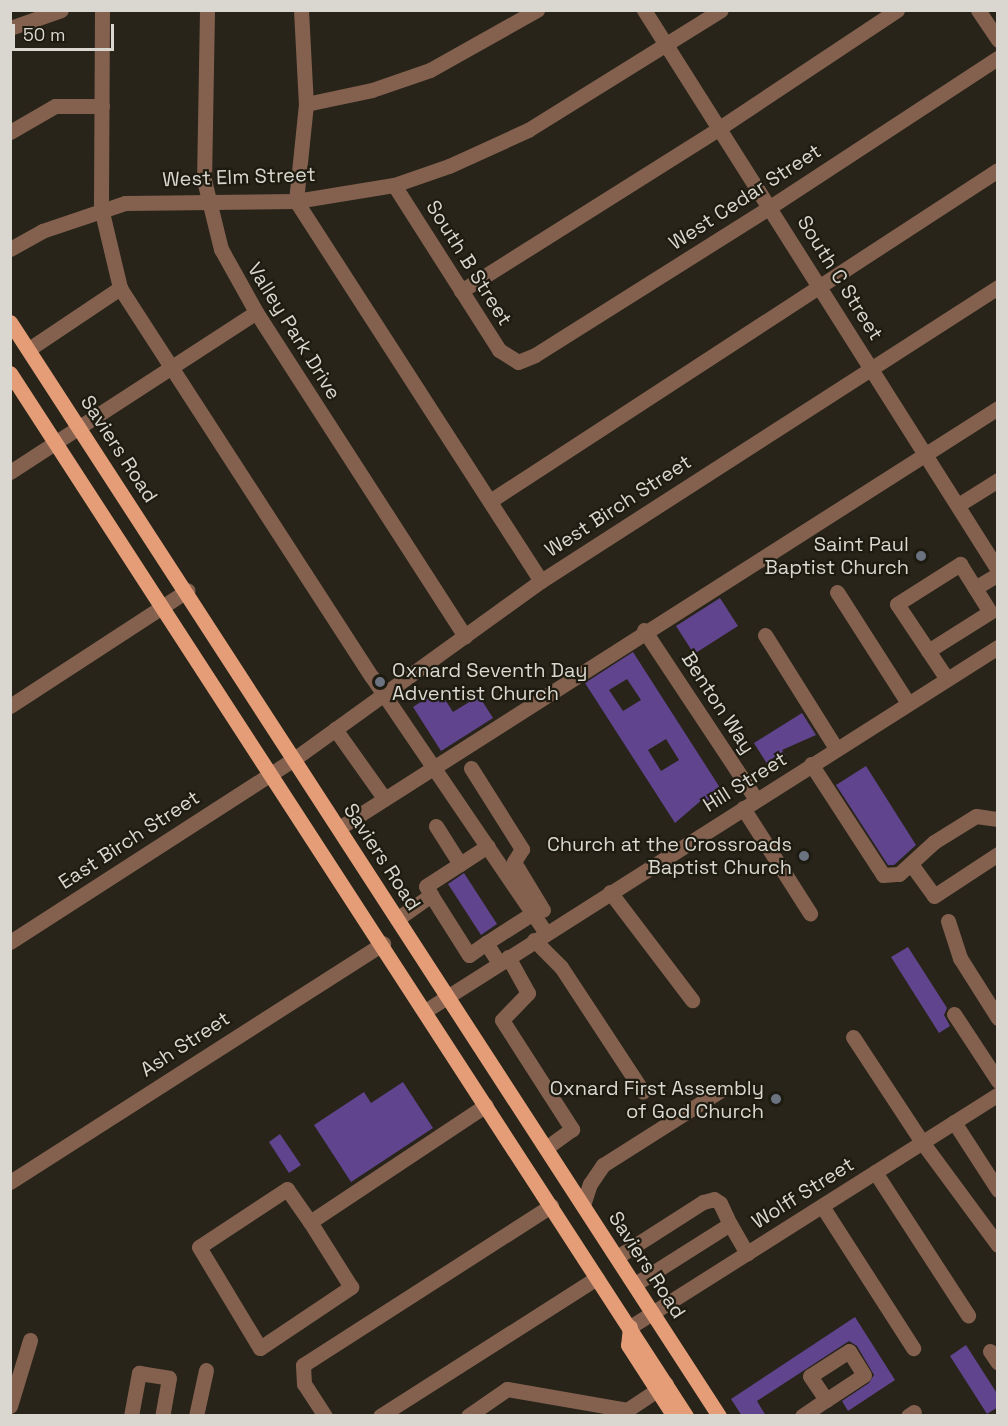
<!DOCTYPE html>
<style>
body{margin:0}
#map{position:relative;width:1008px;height:1426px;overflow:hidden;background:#282419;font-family:"Space Grotesk",sans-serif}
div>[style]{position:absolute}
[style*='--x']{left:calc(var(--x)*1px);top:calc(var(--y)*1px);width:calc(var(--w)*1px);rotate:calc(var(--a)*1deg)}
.building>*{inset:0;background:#60448d}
.minor>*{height:15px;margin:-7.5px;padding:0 7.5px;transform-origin:7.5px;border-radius:7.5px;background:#84614f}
.major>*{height:15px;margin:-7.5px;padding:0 7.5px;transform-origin:7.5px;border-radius:7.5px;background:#e49d77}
.dots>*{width:16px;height:16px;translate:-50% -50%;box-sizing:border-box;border:3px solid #1e1b10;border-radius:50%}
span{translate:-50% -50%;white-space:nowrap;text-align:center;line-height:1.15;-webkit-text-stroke:4.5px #1e1b10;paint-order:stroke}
.street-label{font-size:20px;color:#d9d7cf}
.poi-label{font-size:20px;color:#d9d7cf}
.right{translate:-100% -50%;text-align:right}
.left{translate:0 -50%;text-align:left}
.frame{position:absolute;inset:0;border:12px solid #d9d7cf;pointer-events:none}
.scale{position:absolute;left:12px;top:24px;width:102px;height:27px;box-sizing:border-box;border:3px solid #d9d7cf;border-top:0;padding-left:8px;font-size:18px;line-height:21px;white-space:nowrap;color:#d9d7cf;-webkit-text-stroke:4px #1e1b10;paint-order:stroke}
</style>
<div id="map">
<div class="building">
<div style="clip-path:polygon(720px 598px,738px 626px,694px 654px,676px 626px)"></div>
<div style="clip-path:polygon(evenodd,633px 652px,724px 794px,708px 804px,704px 798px,675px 823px,585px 683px,633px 652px,627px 679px,641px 700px,623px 711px,609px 690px,627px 679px,633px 652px,666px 739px,679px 760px,661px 771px,648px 750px,666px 739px)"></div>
<div style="clip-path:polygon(439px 690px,453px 712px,479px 696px,493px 718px,441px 751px,413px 707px)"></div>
<div style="clip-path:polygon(802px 713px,816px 735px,782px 750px,786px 756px,769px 767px,754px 743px)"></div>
<div style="clip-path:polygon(866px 766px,916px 845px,894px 865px,888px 865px,836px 785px)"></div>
<div style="clip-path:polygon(464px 873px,497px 924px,481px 935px,448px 884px)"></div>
<div style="clip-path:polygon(908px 947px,947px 1008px,944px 1015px,950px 1026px,939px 1033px,891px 957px)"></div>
<div style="clip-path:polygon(403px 1082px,433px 1128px,351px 1182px,314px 1125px,364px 1092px,371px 1103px)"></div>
<div style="clip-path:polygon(280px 1134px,301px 1165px,289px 1173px,269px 1142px)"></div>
<div style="clip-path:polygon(855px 1317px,895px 1380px,848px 1411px,842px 1401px,869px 1383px,874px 1375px,857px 1346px,849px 1341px,757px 1401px,766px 1416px,742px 1416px,731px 1399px)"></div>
<div style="clip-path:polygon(966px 1345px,998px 1395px,998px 1407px,987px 1414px,950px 1356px)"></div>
</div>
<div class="minor">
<div style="--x:102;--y:10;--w:198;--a:90.3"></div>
<div style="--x:101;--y:208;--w:82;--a:76.6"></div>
<div style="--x:120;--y:288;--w:463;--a:57.1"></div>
<div style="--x:372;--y:677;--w:310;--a:55.8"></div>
<div style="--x:207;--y:10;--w:170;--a:91"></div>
<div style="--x:204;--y:180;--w:71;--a:76.2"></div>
<div style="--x:221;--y:249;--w:72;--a:60.9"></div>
<div style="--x:256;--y:312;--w:386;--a:57.2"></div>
<div style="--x:301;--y:10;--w:94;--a:87"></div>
<div style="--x:306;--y:104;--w:98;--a:95.9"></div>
<div style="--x:296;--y:201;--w:452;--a:57.2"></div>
<div style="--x:644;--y:10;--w:663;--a:57.7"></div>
<div style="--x:978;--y:10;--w:36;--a:56"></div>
<div style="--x:10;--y:28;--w:54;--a:-19.4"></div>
<div style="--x:306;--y:104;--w:67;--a:-12"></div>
<div style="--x:372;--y:90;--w:61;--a:-19"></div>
<div style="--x:430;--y:70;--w:123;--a:-29.3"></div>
<div style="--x:10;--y:132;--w:52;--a:-30"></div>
<div style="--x:55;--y:106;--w:47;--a:0"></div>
<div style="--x:394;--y:185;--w:196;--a:57.5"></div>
<div style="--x:499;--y:350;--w:22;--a:32"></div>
<div style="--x:518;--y:362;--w:18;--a:-22"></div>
<div style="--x:535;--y:355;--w:278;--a:-32.2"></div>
<div style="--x:770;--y:207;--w:272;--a:-33.2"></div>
<div style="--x:10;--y:249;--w:37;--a:-29"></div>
<div style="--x:42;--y:231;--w:88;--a:-18.6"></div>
<div style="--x:125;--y:203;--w:171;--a:-0.7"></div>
<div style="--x:296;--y:201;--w:99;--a:-9.3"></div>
<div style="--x:394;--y:185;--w:58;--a:-19.1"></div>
<div style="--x:449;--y:166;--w:87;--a:-24.5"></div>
<div style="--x:528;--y:130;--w:227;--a:-31.9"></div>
<div style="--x:461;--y:291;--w:304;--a:-32.2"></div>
<div style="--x:718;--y:129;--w:215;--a:-33.6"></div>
<div style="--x:29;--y:349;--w:110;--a:-33.8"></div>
<div style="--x:10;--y:472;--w:293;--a:-33"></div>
<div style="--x:490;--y:501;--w:606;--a:-33.09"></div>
<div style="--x:958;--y:505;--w:47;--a:-32"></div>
<div style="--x:837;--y:592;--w:132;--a:57.4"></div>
<div style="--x:644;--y:630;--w:203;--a:56.5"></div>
<div style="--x:765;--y:635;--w:133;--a:57.9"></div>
<div style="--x:928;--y:651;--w:73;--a:-32.2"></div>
<div style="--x:990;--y:612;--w:28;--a:-122"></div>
<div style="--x:947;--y:679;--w:90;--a:-123.7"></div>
<div style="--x:897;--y:604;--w:75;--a:-32.4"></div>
<div style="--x:960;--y:564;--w:28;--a:58"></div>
<div style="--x:975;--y:588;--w:27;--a:-31"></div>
<div style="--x:10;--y:706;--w:212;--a:-33.1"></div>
<div style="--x:335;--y:729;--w:85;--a:54.6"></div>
<div style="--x:811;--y:764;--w:132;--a:57"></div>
<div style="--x:883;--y:875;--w:16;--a:-4"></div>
<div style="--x:899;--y:874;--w:47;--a:-42.4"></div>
<div style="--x:934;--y:842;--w:49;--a:-31.8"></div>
<div style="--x:976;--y:816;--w:22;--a:8"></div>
<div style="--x:471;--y:768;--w:96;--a:57.8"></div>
<div style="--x:522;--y:849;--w:15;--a:122"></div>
<div style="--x:514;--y:862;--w:56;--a:58.9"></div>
<div style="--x:743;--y:808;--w:125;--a:57.5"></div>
<div style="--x:339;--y:828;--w:781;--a:-32.51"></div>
<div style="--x:460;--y:864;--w:33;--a:-33"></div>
<div style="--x:911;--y:864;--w:39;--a:54"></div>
<div style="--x:934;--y:896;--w:77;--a:-33.3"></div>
<div style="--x:610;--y:892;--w:136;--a:52.8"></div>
<div style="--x:431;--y:895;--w:10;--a:-119"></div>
<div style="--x:426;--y:886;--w:40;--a:-32.9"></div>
<div style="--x:460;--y:864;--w:45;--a:-122.3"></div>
<div style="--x:397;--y:919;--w:42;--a:-35.2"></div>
<div style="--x:431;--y:895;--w:71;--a:57.7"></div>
<div style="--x:469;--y:955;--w:21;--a:-35"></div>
<div style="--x:486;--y:943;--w:24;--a:57"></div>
<div style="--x:948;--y:921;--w:39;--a:72"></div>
<div style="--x:960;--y:958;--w:71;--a:57.7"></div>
<div style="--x:534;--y:940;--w:38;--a:45"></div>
<div style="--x:561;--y:967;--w:149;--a:56.7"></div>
<div style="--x:10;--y:942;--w:338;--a:-32.8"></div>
<div style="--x:294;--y:759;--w:304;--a:-35.8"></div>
<div style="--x:541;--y:581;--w:543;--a:-32.75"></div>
<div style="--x:486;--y:943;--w:56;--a:-32.6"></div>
<div style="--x:508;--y:957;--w:41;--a:60.9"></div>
<div style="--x:528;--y:993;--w:37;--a:134"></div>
<div style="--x:502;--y:1020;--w:130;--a:57.3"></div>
<div style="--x:572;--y:1129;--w:32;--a:144"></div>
<div style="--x:425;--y:1011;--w:679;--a:-32.43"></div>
<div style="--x:954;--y:1014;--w:80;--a:56.7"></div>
<div style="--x:853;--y:1037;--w:126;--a:56.7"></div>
<div style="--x:922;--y:1142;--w:128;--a:53.6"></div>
<div style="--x:954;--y:1122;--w:81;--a:57.1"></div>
<div style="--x:875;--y:1172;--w:171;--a:57"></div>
<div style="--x:10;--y:1182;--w:443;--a:-32.6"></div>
<div style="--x:583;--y:1205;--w:22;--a:-72"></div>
<div style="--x:590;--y:1184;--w:23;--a:-56"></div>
<div style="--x:603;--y:1165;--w:140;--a:-32.4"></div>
<div style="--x:822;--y:1206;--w:169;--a:57.3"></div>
<div style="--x:310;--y:1222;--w:40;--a:-124.9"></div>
<div style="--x:287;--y:1189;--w:105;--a:146.6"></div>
<div style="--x:199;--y:1247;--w:118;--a:58.9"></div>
<div style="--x:260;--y:1348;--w:110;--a:-33.8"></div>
<div style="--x:351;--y:1287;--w:77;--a:-122.2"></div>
<div style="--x:310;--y:1222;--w:211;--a:-33.6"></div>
<div style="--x:730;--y:1224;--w:34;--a:60"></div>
<div style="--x:617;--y:1257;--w:102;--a:-32.6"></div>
<div style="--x:703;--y:1202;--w:11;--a:-15"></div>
<div style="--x:714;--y:1199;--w:7;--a:34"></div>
<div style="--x:720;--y:1203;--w:23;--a:65"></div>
<div style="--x:730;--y:1224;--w:112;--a:147.7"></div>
<div style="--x:630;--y:1327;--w:436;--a:-32.3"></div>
<div style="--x:990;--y:1351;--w:14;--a:56"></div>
<div style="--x:10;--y:1406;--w:69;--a:-73.1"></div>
<div style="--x:131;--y:1416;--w:44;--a:-79.5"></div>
<div style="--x:139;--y:1373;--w:30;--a:9"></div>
<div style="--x:169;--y:1378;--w:39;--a:100"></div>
<div style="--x:196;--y:1416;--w:47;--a:-77.7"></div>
<div style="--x:325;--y:1416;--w:38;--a:-123"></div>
<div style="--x:304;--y:1384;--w:19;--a:-93"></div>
<div style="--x:303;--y:1365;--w:295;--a:-32.7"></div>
<div style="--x:380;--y:1416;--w:257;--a:-32.5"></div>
<div style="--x:468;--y:1416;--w:47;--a:-34.7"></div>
<div style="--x:507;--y:1389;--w:122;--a:9.9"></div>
<div style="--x:627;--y:1410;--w:47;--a:-33.7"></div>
<div style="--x:802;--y:1416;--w:29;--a:-34"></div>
<div style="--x:826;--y:1400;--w:45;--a:-33.3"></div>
<div style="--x:864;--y:1375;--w:28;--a:-122"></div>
<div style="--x:849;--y:1351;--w:46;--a:147.3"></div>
<div style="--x:810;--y:1376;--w:29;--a:56"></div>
<div style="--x:908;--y:1416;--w:7;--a:-34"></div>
</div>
<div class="major">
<div style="--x:10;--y:322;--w:1304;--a:57.05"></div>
<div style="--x:10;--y:373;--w:1243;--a:57.05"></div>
<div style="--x:630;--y:1327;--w:18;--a:96"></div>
<div style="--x:628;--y:1345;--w:77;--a:57.1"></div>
</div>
<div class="dots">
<div style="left:921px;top:556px;background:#6b7280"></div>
<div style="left:380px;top:682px;background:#6b7280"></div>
<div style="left:804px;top:856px;background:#6b7280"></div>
<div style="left:776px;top:1099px;background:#6b7280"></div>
</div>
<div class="street-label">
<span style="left:239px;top:177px;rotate:-2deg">West Elm Street</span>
<span style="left:745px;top:197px;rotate:-33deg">West Cedar Street</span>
<span style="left:469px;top:263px;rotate:58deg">South B Street</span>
<span style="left:840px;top:278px;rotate:58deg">South C Street</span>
<span style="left:294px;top:331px;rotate:58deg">Valley Park Drive</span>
<span style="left:119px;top:449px;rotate:57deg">Saviers Road</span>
<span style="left:618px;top:506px;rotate:-33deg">West Birch Street</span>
<span style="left:718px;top:703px;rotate:57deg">Benton Way</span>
<span style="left:745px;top:782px;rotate:-32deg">Hill Street</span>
<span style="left:129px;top:840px;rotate:-33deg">East Birch Street</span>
<span style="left:382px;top:857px;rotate:57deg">Saviers Road</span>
<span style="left:185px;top:1044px;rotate:-33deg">Ash Street</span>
<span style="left:803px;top:1193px;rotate:-32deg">Wolff Street</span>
<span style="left:647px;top:1265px;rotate:57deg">Saviers Road</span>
</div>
<div class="poi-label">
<span class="right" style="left:909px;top:556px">Saint Paul<br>Baptist Church</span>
<span class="left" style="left:392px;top:682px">Oxnard Seventh Day<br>Adventist Church</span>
<span class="right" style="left:792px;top:856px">Church at the Crossroads<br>Baptist Church</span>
<span class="right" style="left:764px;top:1100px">Oxnard First Assembly<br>of God Church</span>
</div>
<div class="frame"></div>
<div class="scale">50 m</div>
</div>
